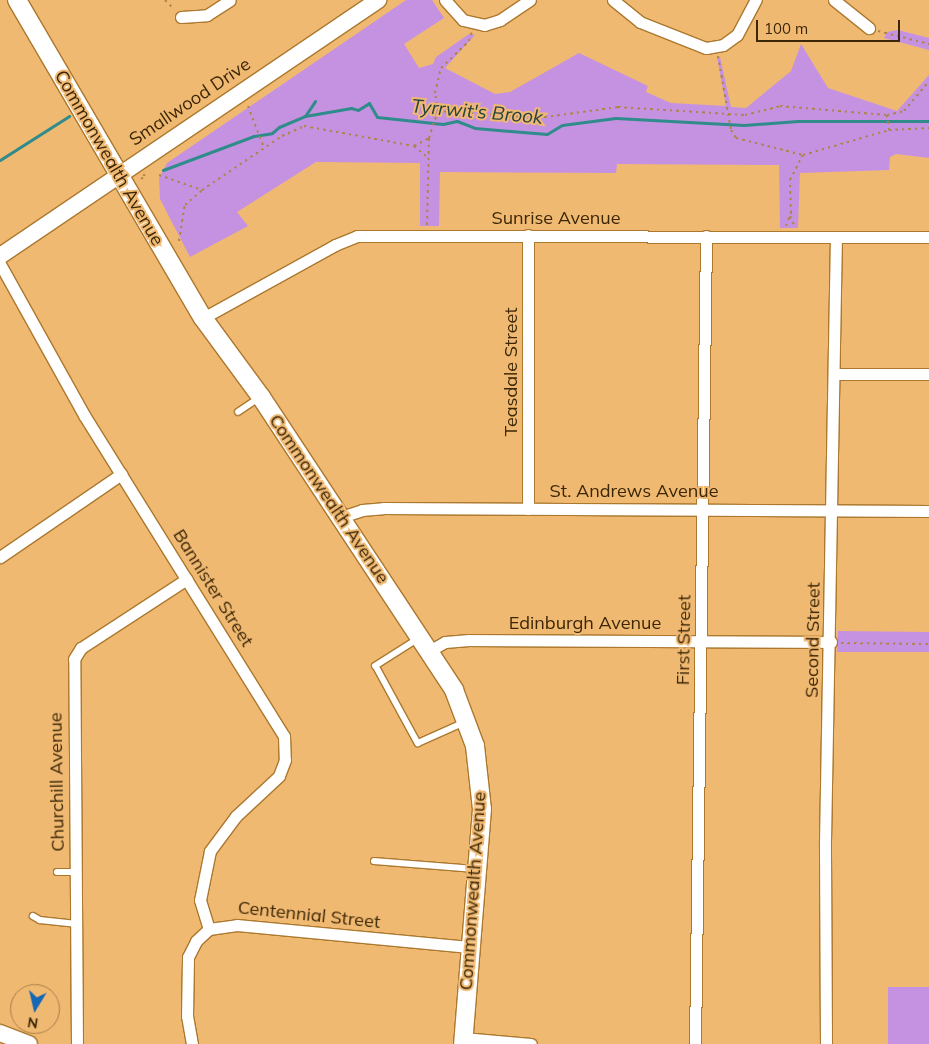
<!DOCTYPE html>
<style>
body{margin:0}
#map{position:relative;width:929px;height:1044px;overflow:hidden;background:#f0b972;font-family:Mulish,sans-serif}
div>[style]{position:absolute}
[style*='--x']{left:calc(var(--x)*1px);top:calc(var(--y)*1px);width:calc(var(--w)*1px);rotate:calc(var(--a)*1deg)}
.green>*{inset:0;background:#c492e1}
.stream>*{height:3px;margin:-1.5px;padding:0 1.5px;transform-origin:1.5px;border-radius:1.5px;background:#308c8a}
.path>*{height:2px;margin-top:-1px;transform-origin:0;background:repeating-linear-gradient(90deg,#af844b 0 2.5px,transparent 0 6.5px)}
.roads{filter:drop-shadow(1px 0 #ab782e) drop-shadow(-1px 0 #ab782e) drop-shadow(0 1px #ab782e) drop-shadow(0 -1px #ab782e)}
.lane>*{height:5.5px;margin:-2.75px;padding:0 2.75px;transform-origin:2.75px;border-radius:2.75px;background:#fff}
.street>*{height:11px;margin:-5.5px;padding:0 5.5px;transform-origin:5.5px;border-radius:5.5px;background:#fff}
.secondary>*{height:16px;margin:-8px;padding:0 8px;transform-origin:8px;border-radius:8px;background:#fff}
.primary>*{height:18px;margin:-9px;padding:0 9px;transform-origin:9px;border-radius:9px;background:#fff}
span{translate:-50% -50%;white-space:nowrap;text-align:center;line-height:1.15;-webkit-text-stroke:4px #f0b972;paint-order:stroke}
.street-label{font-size:18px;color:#3b2606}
.water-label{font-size:19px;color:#254140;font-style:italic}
.north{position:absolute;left:10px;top:984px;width:50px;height:50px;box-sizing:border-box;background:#f0b972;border:1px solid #a87e47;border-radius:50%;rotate:189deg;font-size:14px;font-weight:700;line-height:20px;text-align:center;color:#3b2606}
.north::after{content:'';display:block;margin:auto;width:18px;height:22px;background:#1568b6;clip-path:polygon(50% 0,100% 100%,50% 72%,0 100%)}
.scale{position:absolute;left:756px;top:20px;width:144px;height:22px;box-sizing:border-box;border:2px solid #3b2606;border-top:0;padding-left:6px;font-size:15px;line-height:18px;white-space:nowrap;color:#3b2606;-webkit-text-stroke:4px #f0b972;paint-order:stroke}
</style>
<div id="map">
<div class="green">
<div style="clip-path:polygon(406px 0,432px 0,444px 18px,404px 44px,419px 68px,433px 64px,436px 57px,469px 34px,475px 35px,445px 68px,495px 94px,510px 92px,579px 53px,648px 86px,646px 92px,671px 103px,726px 106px,717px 57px,720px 57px,731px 107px,746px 108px,791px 71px,801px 44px,828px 88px,897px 111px,929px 75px,929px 158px,896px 154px,890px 157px,889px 170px,800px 173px,798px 228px,780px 228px,779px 165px,617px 164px,616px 173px,440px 172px,439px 226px,420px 226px,420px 163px,316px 162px,237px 212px,248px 226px,190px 257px,160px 199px,159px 178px,167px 163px)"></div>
<div style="clip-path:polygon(898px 30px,929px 38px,929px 50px,884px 38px,887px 32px)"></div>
<div style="clip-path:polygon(838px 631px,929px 632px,929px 652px,837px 652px)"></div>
<div style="clip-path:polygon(888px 987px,929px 987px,929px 1044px,888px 1044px)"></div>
</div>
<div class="stream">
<div style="--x:305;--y:116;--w:18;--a:-56"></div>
<div style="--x:0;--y:160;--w:82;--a:-32.5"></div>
<div style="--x:163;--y:170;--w:97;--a:-20.5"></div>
<div style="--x:254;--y:136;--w:18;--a:-9"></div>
<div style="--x:272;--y:133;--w:9;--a:-41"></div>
<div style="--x:279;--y:127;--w:28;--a:-23"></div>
<div style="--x:305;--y:116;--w:47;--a:-9.9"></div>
<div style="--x:351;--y:108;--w:7;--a:16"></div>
<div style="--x:358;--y:110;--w:13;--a:-32"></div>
<div style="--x:369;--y:103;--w:16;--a:60"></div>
<div style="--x:377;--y:117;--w:66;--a:6.1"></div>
<div style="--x:443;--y:124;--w:14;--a:-12"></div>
<div style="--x:457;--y:121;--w:19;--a:21"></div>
<div style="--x:475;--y:128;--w:72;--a:4.8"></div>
<div style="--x:547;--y:134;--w:17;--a:-31"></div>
<div style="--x:562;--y:125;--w:54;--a:-7.4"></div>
<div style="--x:616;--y:118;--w:128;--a:3.1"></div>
<div style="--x:744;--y:125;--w:54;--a:-4.2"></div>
<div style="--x:798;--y:121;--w:131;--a:0"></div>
</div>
<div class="path">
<div style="--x:165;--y:0;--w:13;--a:45"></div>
<div style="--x:878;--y:31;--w:53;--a:14.3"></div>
<div style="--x:718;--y:56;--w:75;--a:80"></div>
<div style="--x:731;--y:130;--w:9;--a:58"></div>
<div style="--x:736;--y:138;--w:69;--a:14.2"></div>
<div style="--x:248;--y:106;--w:45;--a:69.1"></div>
<div style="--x:438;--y:111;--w:18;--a:-99"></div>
<div style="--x:435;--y:93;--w:26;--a:-77"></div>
<div style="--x:441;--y:68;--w:39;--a:-44"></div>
<div style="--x:469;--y:41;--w:9;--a:-72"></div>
<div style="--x:887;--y:115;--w:17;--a:-13"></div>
<div style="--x:904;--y:111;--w:39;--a:-50"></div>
<div style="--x:414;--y:146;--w:17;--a:40"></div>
<div style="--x:159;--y:175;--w:46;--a:19.2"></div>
<div style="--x:202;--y:190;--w:97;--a:-34"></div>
<div style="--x:282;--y:136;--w:24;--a:-24"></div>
<div style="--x:304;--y:126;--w:112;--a:10.3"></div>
<div style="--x:414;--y:146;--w:17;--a:-28"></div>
<div style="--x:429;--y:138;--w:28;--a:-72"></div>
<div style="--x:438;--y:111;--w:100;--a:4"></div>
<div style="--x:538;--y:118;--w:81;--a:-7.8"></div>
<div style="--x:618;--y:107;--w:127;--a:3.6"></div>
<div style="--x:745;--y:115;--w:36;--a:-14"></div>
<div style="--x:780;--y:106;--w:107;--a:4.8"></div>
<div style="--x:887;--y:115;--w:15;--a:82"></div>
<div style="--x:889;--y:130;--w:40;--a:-2.9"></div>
<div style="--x:141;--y:179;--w:5;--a:-37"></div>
<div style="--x:145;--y:176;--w:3;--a:-135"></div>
<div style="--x:790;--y:216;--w:12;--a:66"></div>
<div style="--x:427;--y:225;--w:87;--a:-88.7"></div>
<div style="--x:786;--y:226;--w:14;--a:-69"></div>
<div style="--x:791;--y:213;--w:33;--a:-92"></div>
<div style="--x:790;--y:180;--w:28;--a:-63"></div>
<div style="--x:803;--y:155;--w:90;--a:-16.2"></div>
<div style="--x:179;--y:241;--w:36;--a:-81"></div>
<div style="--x:185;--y:205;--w:23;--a:-41"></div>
<div style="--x:841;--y:643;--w:88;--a:0.7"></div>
</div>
<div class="roads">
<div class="lane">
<div style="--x:238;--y:412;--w:25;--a:-34"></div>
<div style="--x:417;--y:640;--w:49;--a:147.6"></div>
<div style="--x:376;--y:666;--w:88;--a:61.4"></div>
<div style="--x:418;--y:743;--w:51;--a:-24.1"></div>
<div style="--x:374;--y:861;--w:101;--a:4.5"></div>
<div style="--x:57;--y:872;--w:19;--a:0"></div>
<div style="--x:33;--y:916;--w:8;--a:30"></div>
<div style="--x:40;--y:920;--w:37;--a:6"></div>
</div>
<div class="street">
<div style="--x:445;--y:0;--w:27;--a:48"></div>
<div style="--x:463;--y:20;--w:22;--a:13"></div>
<div style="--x:484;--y:25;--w:17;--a:-17"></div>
<div style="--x:500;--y:20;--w:36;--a:-34"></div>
<div style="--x:613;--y:0;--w:35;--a:39"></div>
<div style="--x:640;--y:22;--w:71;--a:21.5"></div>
<div style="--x:706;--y:48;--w:17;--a:-10"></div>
<div style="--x:723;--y:45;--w:17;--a:-36"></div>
<div style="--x:737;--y:35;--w:40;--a:-62"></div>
<div style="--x:834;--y:0;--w:45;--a:38.7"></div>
<div style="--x:181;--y:17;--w:26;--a:-4"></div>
<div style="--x:207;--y:15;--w:27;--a:-33"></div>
<div style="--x:0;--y:264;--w:173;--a:60.9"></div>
<div style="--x:84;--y:415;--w:378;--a:58.1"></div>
<div style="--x:284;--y:736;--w:24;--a:88"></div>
<div style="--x:285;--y:760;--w:17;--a:111"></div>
<div style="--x:279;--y:776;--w:59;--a:137.1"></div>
<div style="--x:236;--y:816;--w:44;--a:126.6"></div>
<div style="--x:210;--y:851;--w:50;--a:101.5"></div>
<div style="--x:200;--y:900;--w:30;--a:73"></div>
<div style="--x:203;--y:318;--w:151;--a:-28.9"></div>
<div style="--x:335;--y:245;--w:24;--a:-22"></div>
<div style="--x:357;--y:236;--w:572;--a:0.1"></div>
<div style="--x:835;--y:374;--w:94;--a:0"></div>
<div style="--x:528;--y:509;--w:274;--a:-90"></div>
<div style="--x:341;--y:517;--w:22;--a:-18"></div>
<div style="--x:362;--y:510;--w:21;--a:-5"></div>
<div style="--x:383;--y:508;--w:546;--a:0.31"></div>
<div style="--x:0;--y:557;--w:147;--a:-34.4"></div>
<div style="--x:431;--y:650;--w:16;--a:-30"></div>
<div style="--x:445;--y:642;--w:24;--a:-5"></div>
<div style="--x:469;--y:640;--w:362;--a:0.3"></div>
<div style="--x:463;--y:1038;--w:68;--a:5"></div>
<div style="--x:77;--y:1044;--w:385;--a:-90.4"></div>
<div style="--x:74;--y:659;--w:13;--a:-58"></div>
<div style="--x:81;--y:648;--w:126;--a:-33.1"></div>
<div style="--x:192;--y:1044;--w:28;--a:-100"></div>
<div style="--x:187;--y:1016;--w:59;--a:-89"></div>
<div style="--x:188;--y:957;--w:18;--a:-63"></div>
<div style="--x:196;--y:941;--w:18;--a:-43"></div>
<div style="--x:209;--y:929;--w:28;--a:-8"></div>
<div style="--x:237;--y:925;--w:233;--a:5.4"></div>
<div style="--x:695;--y:1044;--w:808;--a:-89.22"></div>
<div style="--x:826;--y:1044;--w:203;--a:-90.3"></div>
<div style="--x:825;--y:841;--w:604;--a:-88.96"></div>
</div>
<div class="secondary">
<div style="--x:0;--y:256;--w:457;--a:-34.1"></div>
<div style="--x:0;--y:1033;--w:31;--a:21"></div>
</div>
<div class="primary">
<div style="--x:17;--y:0;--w:368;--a:59.7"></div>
<div style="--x:203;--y:318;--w:98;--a:53.7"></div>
<div style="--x:261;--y:397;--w:351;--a:56.6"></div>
<div style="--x:454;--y:690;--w:60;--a:69.4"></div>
<div style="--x:475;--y:746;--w:63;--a:83.7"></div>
<div style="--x:482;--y:809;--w:236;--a:94.6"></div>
</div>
</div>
<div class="street-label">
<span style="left:190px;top:102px;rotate:-34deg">Smallwood Drive</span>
<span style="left:109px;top:158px;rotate:60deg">Commonwealth Avenue</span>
<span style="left:556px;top:218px">Sunrise Avenue</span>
<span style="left:511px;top:372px;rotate:-90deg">Teasdale Street</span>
<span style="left:634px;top:491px">St. Andrews Avenue</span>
<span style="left:329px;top:499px;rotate:56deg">Commonwealth Avenue</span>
<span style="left:213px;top:588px;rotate:58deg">Bannister Street</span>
<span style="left:585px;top:623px">Edinburgh Avenue</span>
<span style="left:684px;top:640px;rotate:-89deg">First Street</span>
<span style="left:813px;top:640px;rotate:-89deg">Second Street</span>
<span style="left:57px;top:782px;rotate:-91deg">Churchill Avenue</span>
<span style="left:473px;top:891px;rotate:-86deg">Commonwealth Avenue</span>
<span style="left:309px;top:915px;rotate:6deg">Centennial Street</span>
</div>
<div class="water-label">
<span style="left:477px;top:112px;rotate:5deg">Tyrrwit's Brook</span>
</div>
<div class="north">N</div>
<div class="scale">100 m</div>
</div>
